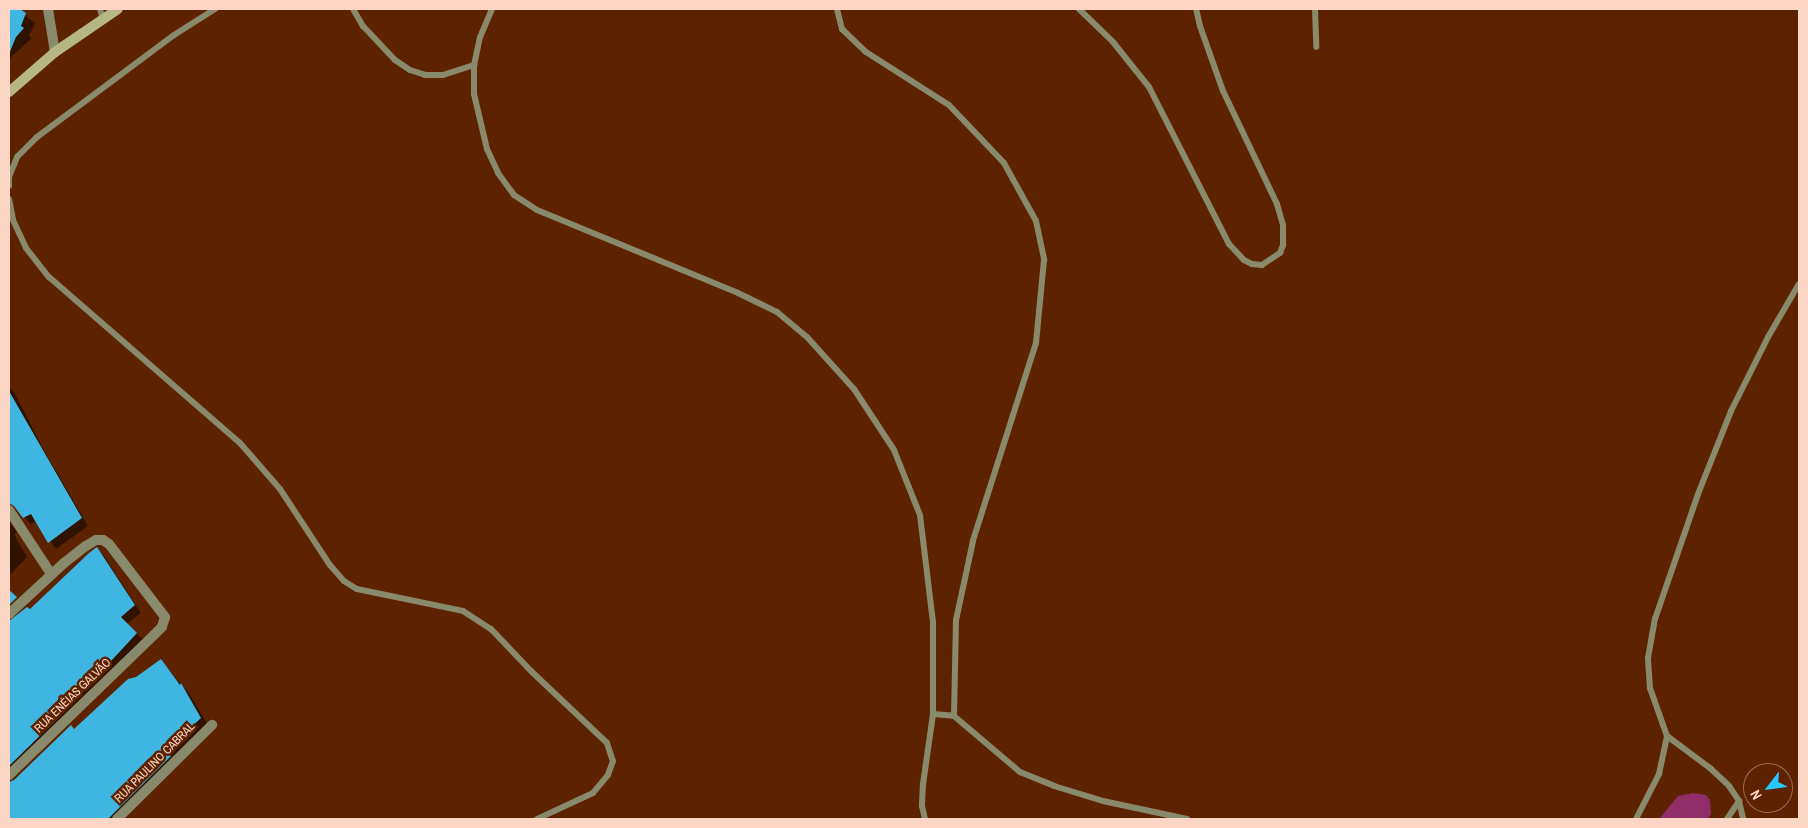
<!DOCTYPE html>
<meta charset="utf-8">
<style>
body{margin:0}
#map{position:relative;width:1808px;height:828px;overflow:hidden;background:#5d2300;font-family:"Archivo Narrow",sans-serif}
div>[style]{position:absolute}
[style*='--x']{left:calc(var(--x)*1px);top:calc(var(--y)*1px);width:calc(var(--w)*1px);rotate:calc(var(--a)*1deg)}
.green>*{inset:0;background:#902e69}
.shadow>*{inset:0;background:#0007}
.building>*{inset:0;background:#3fb5e1}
.service>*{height:6px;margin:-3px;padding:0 3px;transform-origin:3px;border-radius:3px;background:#89896b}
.minor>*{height:10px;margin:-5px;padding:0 5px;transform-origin:5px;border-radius:5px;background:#89896b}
.secondary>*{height:10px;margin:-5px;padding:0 5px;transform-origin:5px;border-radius:5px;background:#b7b786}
span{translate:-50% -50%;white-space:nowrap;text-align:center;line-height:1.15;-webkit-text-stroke:5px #5d2300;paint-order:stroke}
.street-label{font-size:12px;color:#fbd6c5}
.frame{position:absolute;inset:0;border:10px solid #fbd6c5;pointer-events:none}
.north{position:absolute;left:1743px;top:763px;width:50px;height:50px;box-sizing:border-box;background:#5d2300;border:1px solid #9c6b4f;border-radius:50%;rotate:240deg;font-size:14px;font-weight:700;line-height:20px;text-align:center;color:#fbd6c5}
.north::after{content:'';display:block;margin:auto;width:18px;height:22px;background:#27c8ff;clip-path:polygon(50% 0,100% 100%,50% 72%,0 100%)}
</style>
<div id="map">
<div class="green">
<div style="clip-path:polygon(1693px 793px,1706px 795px,1710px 800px,1711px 814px,1707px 819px,1659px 819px,1678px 796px)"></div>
</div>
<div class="shadow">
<div style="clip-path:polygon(9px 9px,17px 9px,35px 23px,29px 36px,32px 38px,9px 59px)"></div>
<div style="clip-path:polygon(9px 387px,14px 392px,45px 452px,88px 526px,56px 549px,36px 521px,31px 524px,24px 517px,9px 491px)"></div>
<div style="clip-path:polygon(9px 522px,17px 532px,14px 534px,27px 557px,9px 576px)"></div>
<div style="clip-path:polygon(97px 549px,104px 556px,141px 613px,127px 624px,143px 640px,11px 777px,11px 782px,161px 661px,188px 692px,208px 725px,120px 819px,9px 819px,9px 631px)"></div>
</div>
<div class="building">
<div style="clip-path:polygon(9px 9px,20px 9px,26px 13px,21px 26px,24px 28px,16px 37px,9px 54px)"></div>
<div style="clip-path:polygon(9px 391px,82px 518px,48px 543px,31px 514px,23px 518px,14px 506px,9px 503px)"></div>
<div style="clip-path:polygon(97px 547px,135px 605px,121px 617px,137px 633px,61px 715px,9px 766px,9px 621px,27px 607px,30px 609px,89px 553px)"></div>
<div style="clip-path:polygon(9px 590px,17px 597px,9px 605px)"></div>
<div style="clip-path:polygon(161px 659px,180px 685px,181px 683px,201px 718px,165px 752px,171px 756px,108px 819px,9px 819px,9px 782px,14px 780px,71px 725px,74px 729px,128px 679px,136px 677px)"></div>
</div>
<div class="service">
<div style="--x:100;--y:9;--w:10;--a:73"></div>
<div style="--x:353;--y:9;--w:20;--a:60"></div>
<div style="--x:363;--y:26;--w:47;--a:46.7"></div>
<div style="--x:395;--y:60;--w:18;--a:34"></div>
<div style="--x:410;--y:70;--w:16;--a:18"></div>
<div style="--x:425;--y:75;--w:18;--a:0"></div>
<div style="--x:443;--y:75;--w:33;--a:-18"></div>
<div style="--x:492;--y:9;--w:30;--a:113"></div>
<div style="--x:480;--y:37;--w:29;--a:102"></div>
<div style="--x:474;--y:65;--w:29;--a:90"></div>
<div style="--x:474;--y:94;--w:57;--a:76.7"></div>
<div style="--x:487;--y:149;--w:26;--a:65"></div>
<div style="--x:498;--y:173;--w:27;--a:54"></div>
<div style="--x:514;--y:195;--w:27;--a:33"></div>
<div style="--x:537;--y:210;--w:217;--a:22.4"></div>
<div style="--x:738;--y:293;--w:43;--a:26"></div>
<div style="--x:777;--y:312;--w:39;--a:40"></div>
<div style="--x:807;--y:337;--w:70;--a:47.9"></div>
<div style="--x:854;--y:389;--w:73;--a:56.7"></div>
<div style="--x:894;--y:450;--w:70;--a:68.2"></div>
<div style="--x:920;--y:515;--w:108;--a:83.1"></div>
<div style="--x:933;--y:622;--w:92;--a:90"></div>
<div style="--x:933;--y:714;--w:71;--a:98.1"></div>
<div style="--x:923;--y:784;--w:22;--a:93"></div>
<div style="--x:922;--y:806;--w:13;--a:77"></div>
<div style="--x:837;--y:9;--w:21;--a:76"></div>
<div style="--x:842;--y:29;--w:33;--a:44"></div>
<div style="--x:866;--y:52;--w:98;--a:32.6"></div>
<div style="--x:949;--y:105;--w:80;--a:46.5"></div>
<div style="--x:1004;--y:163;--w:66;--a:61.1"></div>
<div style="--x:1036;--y:221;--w:40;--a:78"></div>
<div style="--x:1044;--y:260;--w:83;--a:95.5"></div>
<div style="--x:1036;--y:343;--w:208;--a:107.7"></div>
<div style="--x:973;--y:541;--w:81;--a:102.1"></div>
<div style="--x:956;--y:620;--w:96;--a:91.2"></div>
<div style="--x:1079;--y:9;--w:47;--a:44.1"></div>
<div style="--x:1113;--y:42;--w:58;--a:51.3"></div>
<div style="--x:1149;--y:87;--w:176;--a:63"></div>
<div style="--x:1229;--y:244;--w:22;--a:47"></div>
<div style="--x:1244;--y:260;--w:9;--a:27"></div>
<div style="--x:1252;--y:264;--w:10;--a:6"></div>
<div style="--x:1262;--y:265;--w:22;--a:-34"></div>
<div style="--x:1280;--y:253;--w:9;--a:-69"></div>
<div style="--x:1283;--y:245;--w:20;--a:-90"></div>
<div style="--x:1283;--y:225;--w:22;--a:-106"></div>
<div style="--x:1277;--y:204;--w:125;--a:-115.5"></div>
<div style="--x:1223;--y:91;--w:69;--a:-109.5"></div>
<div style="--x:1200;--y:26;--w:17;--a:-103"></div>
<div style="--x:1315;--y:9;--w:38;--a:88"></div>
<div style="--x:9;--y:186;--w:9;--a:-90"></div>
<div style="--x:9;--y:177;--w:22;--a:-68"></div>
<div style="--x:17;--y:157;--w:28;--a:-45"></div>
<div style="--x:37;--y:137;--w:171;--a:-36.7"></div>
<div style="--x:174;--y:35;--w:49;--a:-32.4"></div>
<div style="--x:9;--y:199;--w:21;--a:79"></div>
<div style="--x:13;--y:220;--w:31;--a:65"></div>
<div style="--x:26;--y:248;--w:37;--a:52"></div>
<div style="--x:49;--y:277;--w:253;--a:41"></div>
<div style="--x:240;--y:443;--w:61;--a:49"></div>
<div style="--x:280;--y:489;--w:91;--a:56.7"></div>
<div style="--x:330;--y:565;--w:21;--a:49"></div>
<div style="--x:344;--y:581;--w:15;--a:32"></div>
<div style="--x:357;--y:589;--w:108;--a:11.7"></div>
<div style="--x:463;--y:611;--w:33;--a:33"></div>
<div style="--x:491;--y:629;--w:59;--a:46.4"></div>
<div style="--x:532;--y:672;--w:103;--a:43.4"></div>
<div style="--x:607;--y:743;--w:19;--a:72"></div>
<div style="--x:613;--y:761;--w:15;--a:110"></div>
<div style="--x:608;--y:775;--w:23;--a:130"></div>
<div style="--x:593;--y:793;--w:62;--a:155.1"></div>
<div style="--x:933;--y:714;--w:21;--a:5"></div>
<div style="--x:954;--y:716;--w:87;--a:40.3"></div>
<div style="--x:1020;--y:772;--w:37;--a:22"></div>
<div style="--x:1054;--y:786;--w:51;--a:17"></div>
<div style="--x:1103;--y:801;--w:86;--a:12.1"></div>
<div style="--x:1667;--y:736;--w:54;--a:36.7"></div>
<div style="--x:1710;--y:768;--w:26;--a:43"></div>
<div style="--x:1729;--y:786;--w:18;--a:56"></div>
<div style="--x:1739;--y:801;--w:18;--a:77"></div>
<div style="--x:1636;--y:819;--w:51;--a:-62.9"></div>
<div style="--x:1659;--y:774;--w:39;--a:-78"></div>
<div style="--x:1667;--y:736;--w:51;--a:-109.5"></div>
<div style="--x:1650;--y:688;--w:30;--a:-94"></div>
<div style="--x:1648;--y:658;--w:40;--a:-80"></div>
<div style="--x:1655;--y:619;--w:132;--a:-71"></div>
<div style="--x:1698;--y:494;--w:89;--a:-68.3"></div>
<div style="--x:1731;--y:411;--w:83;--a:-63.4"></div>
<div style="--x:1768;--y:337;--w:61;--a:-59.7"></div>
<div style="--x:1727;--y:819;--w:22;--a:-56"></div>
</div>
<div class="minor">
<div style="--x:48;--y:9;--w:44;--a:80.8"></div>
<div style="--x:9;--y:510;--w:77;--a:56.7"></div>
<div style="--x:9;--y:614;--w:75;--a:-42.8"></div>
<div style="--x:64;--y:563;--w:28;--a:-38"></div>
<div style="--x:86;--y:546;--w:12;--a:-31"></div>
<div style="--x:96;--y:540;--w:7;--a:0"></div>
<div style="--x:103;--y:540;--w:7;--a:34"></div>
<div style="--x:109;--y:544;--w:92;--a:52.5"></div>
<div style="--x:165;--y:617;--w:10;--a:107"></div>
<div style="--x:162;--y:627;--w:11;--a:135"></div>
<div style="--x:154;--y:635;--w:202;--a:136"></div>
<div style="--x:117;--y:819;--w:134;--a:-44.7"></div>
</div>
<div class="secondary">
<div style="--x:9;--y:92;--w:61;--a:-41"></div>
<div style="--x:55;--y:52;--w:76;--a:-34.3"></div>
</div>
<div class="street-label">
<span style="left:73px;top:696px;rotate:-44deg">RUA ENÉIAS GALVÃO</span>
<span style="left:155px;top:763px;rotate:-45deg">RUA PAULINO CABRAL</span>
</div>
<div class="frame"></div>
<div class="north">N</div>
</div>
